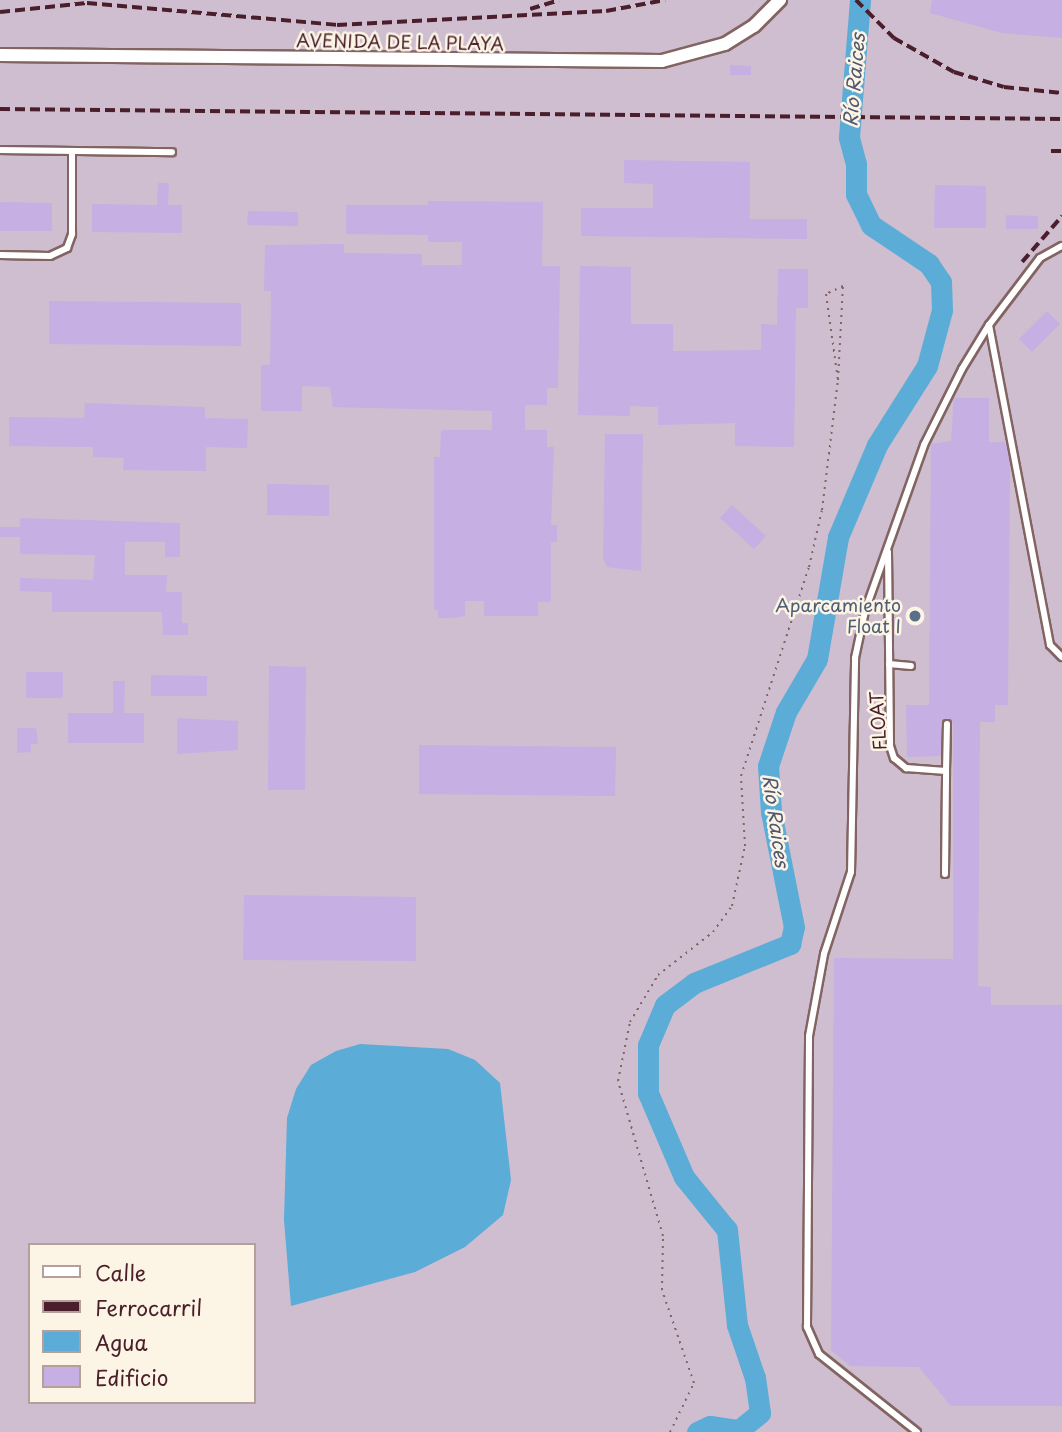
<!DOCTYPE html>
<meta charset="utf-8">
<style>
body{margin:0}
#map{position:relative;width:1062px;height:1432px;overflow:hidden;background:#ebe5c5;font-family:"Playpen Sans",sans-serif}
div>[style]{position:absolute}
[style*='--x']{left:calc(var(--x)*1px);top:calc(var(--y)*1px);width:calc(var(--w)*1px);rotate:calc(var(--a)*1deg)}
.industrial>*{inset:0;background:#cfbdd0}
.water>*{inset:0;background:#5bacd6}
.river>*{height:21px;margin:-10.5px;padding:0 10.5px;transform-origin:10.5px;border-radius:10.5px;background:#5bacd6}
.building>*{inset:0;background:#c6afe3}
.path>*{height:2px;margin-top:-1px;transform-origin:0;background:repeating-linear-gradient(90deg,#826461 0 2px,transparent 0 7px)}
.roads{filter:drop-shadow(2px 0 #826461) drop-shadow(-2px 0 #826461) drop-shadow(0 2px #826461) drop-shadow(0 -2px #826461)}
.service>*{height:6px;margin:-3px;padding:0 3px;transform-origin:3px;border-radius:3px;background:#fff}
.minor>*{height:12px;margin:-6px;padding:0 6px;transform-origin:6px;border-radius:6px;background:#fff}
.rail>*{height:3.5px;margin-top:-1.75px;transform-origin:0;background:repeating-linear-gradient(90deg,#4a1f2b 0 10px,transparent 0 15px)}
.dots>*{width:19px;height:19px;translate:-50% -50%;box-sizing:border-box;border:4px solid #fcf5e5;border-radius:50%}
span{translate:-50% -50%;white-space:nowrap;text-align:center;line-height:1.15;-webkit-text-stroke:5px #fcf5e5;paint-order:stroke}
.street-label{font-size:18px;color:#4a1f2b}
.service-label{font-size:18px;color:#4e5e75}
.right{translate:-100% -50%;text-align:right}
.water-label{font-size:19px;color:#51576f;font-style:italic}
.legend{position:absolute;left:28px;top:1243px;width:228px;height:161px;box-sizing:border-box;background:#fcf5e5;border:2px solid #b59f9b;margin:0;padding:9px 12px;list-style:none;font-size:21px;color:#4a1f2b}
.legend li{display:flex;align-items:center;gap:14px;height:35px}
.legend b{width:35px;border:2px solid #b59f9b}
</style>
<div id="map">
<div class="industrial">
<div style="clip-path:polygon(evenodd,0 0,1062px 0,1062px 1432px,0 1432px,0 0,30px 1245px,254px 1245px,254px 1402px,30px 1402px,30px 1245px)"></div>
</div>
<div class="water">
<div style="clip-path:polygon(360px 1044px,448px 1049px,475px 1060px,500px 1083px,511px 1180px,503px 1215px,465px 1247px,415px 1272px,291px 1306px,284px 1220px,287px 1118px,296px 1089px,311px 1065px,336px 1051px)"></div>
</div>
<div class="river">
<div style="--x:697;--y:1432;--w:14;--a:-25"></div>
<div style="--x:710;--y:1426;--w:29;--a:8"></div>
<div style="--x:739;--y:1430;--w:27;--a:-39"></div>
<div style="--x:760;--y:1413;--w:35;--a:-98"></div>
<div style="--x:755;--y:1378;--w:56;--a:-108.8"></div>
<div style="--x:737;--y:1325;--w:96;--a:-96"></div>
<div style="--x:727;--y:1230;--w:68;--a:-129.1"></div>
<div style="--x:684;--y:1177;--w:91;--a:-113.2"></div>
<div style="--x:648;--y:1093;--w:48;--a:-90"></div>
<div style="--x:648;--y:1045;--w:43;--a:-67"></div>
<div style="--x:665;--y:1005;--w:36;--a:-37"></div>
<div style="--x:694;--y:983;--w:104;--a:-22.1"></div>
<div style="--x:790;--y:944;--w:17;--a:-77"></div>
<div style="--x:794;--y:927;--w:117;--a:-101.3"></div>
<div style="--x:771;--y:812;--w:46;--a:-93.7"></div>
<div style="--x:768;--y:766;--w:57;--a:-71.6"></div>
<div style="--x:786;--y:712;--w:61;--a:-59.7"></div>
<div style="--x:817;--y:659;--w:124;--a:-80.2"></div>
<div style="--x:838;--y:537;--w:100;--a:-67"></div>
<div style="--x:877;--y:445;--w:93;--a:-57.7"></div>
<div style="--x:927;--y:366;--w:58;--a:-75"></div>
<div style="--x:942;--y:310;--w:28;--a:-92"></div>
<div style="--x:941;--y:282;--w:22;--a:-124"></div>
<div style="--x:929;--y:264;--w:70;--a:-146.1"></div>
<div style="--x:871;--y:225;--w:34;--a:-116"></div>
<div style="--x:856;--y:194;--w:30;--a:-90"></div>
<div style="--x:856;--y:164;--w:28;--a:-105"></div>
<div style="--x:849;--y:137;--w:137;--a:-85.4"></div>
</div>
<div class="building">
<div style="clip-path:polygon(932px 0,1062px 0,1062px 38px,1002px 33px,930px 13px)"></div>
<div style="clip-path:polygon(730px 65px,751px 66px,751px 75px,730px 75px)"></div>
<div style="clip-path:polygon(624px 160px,750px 162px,750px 219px,807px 219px,807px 239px,581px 236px,581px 208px,653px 208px,653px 184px,624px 183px)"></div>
<div style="clip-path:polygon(158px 183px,169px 183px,168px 205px,182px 205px,182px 233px,92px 232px,92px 204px,157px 205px)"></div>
<div style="clip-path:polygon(935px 185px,986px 186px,986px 228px,934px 228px)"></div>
<div style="clip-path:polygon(428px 201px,543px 202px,542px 266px,560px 266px,558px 388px,547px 388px,547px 405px,525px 405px,525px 430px,547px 430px,547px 447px,554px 447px,551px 525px,557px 525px,557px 542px,551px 542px,551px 602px,538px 602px,538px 616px,484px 616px,484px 601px,465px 601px,465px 616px,452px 618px,438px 618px,438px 610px,434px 610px,434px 457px,440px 457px,441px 430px,492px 430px,492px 411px,333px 407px,330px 387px,302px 386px,302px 411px,261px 411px,261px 365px,270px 365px,271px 291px,264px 291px,265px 245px,344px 244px,344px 253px,422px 254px,422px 265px,462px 265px,462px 242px,428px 242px,428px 235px,346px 234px,346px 205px,428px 205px)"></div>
<div style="clip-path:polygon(0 202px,52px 203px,52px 231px,0 231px)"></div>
<div style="clip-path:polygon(248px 211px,298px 212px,298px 226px,247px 225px)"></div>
<div style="clip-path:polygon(1006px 215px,1038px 216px,1038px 229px,1006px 229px)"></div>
<div style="clip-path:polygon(580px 266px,631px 267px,631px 324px,673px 324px,673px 351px,761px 350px,761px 324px,777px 325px,778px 269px,808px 269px,808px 308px,796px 308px,794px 447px,735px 446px,735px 423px,658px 425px,658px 407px,630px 406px,630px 416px,578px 415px)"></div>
<div style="clip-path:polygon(49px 301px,241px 303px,241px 346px,49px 344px)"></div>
<div style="clip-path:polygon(1047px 311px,1060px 324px,1032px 352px,1019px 339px)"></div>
<div style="clip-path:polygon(954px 398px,989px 398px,989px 442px,1005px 442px,1010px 464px,1008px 705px,995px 705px,995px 722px,980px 722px,978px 986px,991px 987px,991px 1005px,1062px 1005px,1062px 1406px,951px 1406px,919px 1367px,850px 1366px,831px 1350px,834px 958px,953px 959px,953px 723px,948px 718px,942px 722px,941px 756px,907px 757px,906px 705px,929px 705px,931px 444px,951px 441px)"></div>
<div style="clip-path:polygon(85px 403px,205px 407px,205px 418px,248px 419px,247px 448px,206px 447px,206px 471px,123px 470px,124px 458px,93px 457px,93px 447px,9px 446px,9px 417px,84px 418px)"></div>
<div style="clip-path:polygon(605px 434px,643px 434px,641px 571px,607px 567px,603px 558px)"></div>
<div style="clip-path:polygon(267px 484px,329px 485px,329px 516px,267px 515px)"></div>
<div style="clip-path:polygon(732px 505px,766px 536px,754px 549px,720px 518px)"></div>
<div style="clip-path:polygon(20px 518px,180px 523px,180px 557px,165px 557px,165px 542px,125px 542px,125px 575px,167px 575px,166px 592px,182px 592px,182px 623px,188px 623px,188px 635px,163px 635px,162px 612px,52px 612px,52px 592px,20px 591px,20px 578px,93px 580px,95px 555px,20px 554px,20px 537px,0 537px,0 527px,20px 527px)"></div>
<div style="clip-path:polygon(269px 666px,306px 667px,305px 790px,268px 790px)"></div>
<div style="clip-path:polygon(26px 672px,63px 672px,63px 698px,26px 698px)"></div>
<div style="clip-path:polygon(151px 675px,207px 676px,207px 696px,151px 696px)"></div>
<div style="clip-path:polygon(113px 681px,125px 681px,124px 713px,144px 713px,144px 743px,68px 743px,68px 713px,113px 713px)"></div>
<div style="clip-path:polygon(177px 718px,238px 721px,238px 750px,177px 754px)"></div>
<div style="clip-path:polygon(17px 728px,36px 728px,38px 744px,31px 744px,31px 752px,17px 753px)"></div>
<div style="clip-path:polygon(419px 745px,616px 747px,615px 796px,419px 794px)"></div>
<div style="clip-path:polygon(244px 895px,416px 897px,416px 961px,243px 960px)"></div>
</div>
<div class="path">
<div style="--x:670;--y:1432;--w:55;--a:-63.9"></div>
<div style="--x:694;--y:1383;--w:98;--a:-109"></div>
<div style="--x:662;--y:1290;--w:54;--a:-88.9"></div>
<div style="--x:663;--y:1236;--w:161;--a:-106.2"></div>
<div style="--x:618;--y:1081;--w:60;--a:-78.5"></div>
<div style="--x:630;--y:1022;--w:55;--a:-59.2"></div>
<div style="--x:658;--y:975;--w:70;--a:-38"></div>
<div style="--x:713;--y:932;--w:32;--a:-54"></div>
<div style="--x:732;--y:906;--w:61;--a:-77.8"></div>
<div style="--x:745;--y:846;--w:70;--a:-93.3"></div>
<div style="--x:741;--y:776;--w:220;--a:-72"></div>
<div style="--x:809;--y:567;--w:58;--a:-77.2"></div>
<div style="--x:822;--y:510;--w:131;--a:-83"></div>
<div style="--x:838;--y:380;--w:94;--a:-87"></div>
<div style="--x:843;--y:286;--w:19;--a:155"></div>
<div style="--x:826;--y:294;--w:87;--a:82.1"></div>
</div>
<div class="roads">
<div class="service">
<div style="--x:0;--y:150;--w:172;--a:0.7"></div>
<div style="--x:0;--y:255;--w:50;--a:1.1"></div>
<div style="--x:50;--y:256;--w:19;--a:-25"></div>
<div style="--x:67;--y:248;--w:15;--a:-70"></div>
<div style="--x:72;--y:234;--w:83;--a:-90"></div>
<div style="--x:989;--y:325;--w:326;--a:79.2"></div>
<div style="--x:1050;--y:645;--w:17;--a:45"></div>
<div style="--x:888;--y:552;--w:194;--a:89.4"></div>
<div style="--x:890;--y:746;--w:13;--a:72"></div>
<div style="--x:894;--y:758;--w:16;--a:40"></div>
<div style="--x:906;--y:768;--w:40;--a:4.3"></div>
<div style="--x:946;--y:771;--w:47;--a:-88.8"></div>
<div style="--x:889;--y:664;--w:22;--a:5"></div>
<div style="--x:945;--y:874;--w:103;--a:-89.4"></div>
<div style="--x:917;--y:1432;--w:125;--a:-141.5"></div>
<div style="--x:819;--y:1354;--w:30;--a:-114"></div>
<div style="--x:807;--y:1327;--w:291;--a:-89.6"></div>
<div style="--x:809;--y:1036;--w:83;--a:-79.6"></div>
<div style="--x:824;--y:954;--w:86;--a:-71.8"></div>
<div style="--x:851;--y:872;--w:214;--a:-88.9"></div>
<div style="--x:855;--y:658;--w:48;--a:-78"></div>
<div style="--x:865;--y:611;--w:176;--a:-70.4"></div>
<div style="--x:924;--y:445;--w:85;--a:-63.4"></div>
<div style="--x:962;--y:369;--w:52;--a:-58.5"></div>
<div style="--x:989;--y:325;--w:84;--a:-52.7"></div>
<div style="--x:1040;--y:258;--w:25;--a:-29"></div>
</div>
<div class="minor">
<div style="--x:0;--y:55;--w:662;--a:0.52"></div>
<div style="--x:662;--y:61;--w:65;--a:-15.1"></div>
<div style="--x:725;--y:44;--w:34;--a:-32"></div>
<div style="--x:754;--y:26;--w:37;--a:-45"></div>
</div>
</div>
<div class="rail">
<div style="--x:856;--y:0;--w:54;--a:45"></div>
<div style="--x:894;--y:38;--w:69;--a:29.5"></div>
<div style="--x:954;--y:72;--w:52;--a:16.7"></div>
<div style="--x:1004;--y:87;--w:58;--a:5.9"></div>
<div style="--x:530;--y:9;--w:30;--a:-17"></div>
<div style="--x:0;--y:12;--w:87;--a:-5.9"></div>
<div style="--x:87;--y:3;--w:251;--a:5"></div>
<div style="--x:337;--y:25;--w:269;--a:-3"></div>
<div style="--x:606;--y:11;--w:60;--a:-10.6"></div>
<div style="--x:0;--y:109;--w:1062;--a:0.54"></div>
<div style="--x:1051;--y:151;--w:11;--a:0"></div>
<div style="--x:1022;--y:262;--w:61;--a:-49"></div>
</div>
<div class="dots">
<div style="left:915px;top:616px;background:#5c6f8a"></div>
</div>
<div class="street-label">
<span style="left:400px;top:42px;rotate:1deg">AVENIDA DE LA PLAYA</span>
<span style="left:878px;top:721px;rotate:-94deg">FLOAT</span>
</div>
<div class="service-label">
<span class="right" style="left:901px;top:616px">Aparcamiento<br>Float I</span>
</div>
<div class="water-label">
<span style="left:854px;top:80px;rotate:-85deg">Río Raices</span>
<span style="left:776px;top:821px;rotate:82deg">Río Raices</span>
</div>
<ul class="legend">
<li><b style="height:9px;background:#fff"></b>Calle</li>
<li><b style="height:9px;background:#4a1f2b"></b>Ferrocarril</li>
<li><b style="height:19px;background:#5bacd6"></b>Agua</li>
<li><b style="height:19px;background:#c6afe3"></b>Edificio</li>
</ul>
</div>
